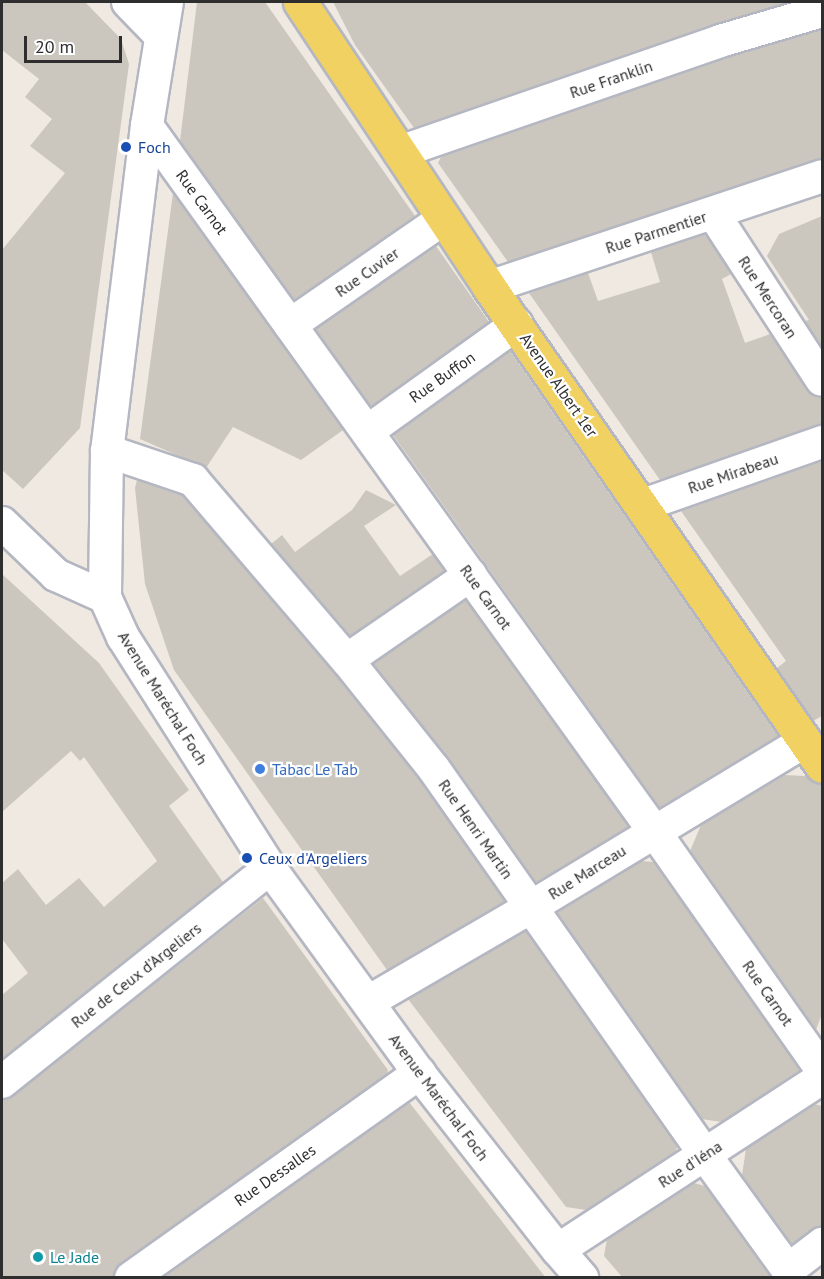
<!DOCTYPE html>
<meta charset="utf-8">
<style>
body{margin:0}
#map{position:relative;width:824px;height:1279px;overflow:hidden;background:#efe9e1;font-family:"PT Sans",sans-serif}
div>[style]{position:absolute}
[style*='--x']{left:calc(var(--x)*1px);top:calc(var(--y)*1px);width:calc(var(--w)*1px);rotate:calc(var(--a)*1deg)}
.building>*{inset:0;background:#cbc7bf}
.roads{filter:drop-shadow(2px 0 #b4b7c1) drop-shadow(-2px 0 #b4b7c1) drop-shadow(0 2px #b4b7c1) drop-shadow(0 -2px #b4b7c1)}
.minor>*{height:32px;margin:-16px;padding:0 16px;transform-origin:16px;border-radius:16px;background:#fff}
.major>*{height:33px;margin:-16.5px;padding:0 16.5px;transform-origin:16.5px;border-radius:16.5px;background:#f2d163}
.dots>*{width:16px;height:16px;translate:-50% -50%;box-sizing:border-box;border:3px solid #fff;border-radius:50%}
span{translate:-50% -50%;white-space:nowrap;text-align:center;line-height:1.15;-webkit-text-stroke:4.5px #fff;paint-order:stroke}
.street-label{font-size:16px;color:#2e2e2e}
.transit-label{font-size:16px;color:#164399}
.left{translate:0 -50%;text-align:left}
.shop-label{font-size:16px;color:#366cbe}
.culture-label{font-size:16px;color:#0d838f}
.frame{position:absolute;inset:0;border:3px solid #2e2e2e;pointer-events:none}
.scale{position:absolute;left:24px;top:36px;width:98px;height:27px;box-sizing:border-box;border:3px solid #2e2e2e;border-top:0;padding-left:8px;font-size:18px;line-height:21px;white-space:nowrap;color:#2e2e2e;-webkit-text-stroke:4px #fff;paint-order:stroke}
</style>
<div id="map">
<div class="building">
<div style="clip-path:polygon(2px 2px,85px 2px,121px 39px,129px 64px,80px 428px,23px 489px,2px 470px,2px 250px,65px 173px,30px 146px,52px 119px,25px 97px,39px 79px,2px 50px)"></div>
<div style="clip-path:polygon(197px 2px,265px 2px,415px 216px,294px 300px,180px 141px)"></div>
<div style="clip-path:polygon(333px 2px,791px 2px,714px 24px,414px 128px,355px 45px)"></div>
<div style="clip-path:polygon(822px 30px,822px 158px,508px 262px,438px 163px,441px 157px,725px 58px)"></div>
<div style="clip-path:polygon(173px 193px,343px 430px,301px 460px,233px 427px,206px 468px,140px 439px)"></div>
<div style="clip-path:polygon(822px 216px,822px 348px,805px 321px,809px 320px,767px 256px,779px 234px)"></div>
<div style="clip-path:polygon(705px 234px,731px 274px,722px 279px,745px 343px,770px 334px,807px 390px,813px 396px,822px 398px,822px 424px,660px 480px,529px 293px,588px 273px,598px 301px,660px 282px,651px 252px)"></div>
<div style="clip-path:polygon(436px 246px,489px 322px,371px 407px,315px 329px)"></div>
<div style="clip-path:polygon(510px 351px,778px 736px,660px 808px,393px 435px)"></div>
<div style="clip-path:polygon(822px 461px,822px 716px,813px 721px,777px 668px,786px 661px,681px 511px)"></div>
<div style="clip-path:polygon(137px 480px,183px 495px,333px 671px,420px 780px,505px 901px,387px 970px,174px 670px,145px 584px,135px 488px)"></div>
<div style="clip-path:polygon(366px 490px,396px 505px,364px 526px,400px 576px,433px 554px,445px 571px,350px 636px,271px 544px,282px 535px,295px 552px,352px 510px)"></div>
<div style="clip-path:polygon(2px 574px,99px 663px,189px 790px,169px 806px,223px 882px,2px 1059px,2px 995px,28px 973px,2px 939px,2px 883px,18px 869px,46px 905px,79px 878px,104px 907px,157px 861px,84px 757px,80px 761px,71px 751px,2px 812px)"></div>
<div style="clip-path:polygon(466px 600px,629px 827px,536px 883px,449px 759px,373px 664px)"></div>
<div style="clip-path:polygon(784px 775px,806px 776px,814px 783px,822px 785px,822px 1014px,816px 1030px,690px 851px,701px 825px)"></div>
<div style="clip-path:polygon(641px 861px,654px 862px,800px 1070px,722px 1122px,701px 1119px,557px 912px)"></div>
<div style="clip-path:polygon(263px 898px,388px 1070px,387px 1074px,121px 1263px,113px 1278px,2px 1278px,2px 1100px,13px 1096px)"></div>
<div style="clip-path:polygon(526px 931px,677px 1146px,676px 1152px,586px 1210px,566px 1207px,408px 999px)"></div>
<div style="clip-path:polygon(409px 1102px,546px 1278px,163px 1278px)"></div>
<div style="clip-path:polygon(814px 1104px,822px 1106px,822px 1226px,811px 1230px,792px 1244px,742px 1175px,746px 1149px)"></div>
<div style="clip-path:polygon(694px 1183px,705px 1186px,771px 1278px,623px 1278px,604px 1256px,607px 1239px)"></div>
</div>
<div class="roads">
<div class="minor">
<div style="--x:128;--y:2;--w:46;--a:45.9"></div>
<div style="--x:167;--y:2;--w:126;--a:99.2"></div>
<div style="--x:147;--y:126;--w:327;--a:97"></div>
<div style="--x:107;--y:451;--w:146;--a:90.8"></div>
<div style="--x:105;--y:597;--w:44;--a:65.8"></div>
<div style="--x:123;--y:637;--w:274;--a:57.5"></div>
<div style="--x:270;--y:868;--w:253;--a:54"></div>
<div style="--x:419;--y:1073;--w:225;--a:51.9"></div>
<div style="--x:558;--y:1250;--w:37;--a:49"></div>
<div style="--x:147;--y:126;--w:868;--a:54.28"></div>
<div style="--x:654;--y:831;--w:292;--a:54.9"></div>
<div style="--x:400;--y:152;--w:339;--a:-19.1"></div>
<div style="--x:720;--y:41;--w:106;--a:-16.4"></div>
<div style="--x:713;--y:213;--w:199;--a:56.9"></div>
<div style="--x:489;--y:287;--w:351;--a:-18.4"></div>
<div style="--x:290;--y:325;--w:186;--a:-34.7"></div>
<div style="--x:368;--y:431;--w:183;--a:-35.7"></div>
<div style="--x:107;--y:451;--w:91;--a:18.6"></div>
<div style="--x:193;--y:480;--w:237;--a:49.5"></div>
<div style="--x:347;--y:660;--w:139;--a:51.4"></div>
<div style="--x:434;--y:769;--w:472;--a:54.9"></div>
<div style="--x:705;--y:1155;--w:142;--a:54.2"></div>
<div style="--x:788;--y:1270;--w:43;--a:-37.4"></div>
<div style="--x:643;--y:505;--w:190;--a:-19.4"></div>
<div style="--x:2;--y:523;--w:75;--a:43.9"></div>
<div style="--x:56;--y:575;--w:54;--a:24.2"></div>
<div style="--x:347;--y:660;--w:150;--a:-34.6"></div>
<div style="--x:368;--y:1002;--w:189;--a:-30.2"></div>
<div style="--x:531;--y:907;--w:320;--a:-31.2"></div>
<div style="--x:2;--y:1082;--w:343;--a:-38.6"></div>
<div style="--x:558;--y:1250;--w:315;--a:-33.1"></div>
<div style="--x:131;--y:1278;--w:354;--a:-35.4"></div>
</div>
<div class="major">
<div style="--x:300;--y:2;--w:342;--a:56.4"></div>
<div style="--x:489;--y:287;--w:583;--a:55.19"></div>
</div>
</div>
<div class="dots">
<div style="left:126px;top:147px;background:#1a4fb4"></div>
<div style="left:260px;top:769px;background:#3f7fe0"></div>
<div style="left:247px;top:858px;background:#1a4fb4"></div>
<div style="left:38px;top:1257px;background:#0f9aa8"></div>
</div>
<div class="street-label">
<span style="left:611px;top:79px;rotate:-19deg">Rue Franklin</span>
<span style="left:202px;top:202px;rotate:54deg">Rue Carnot</span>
<span style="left:656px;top:232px;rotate:-18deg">Rue Parmentier</span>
<span style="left:367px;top:272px;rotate:-35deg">Rue Cuvier</span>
<span style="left:768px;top:297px;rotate:57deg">Rue Mercoran</span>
<span style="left:442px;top:377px;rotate:-35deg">Rue Buffon</span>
<span style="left:559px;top:385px;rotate:55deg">Avenue Albert 1er</span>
<span style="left:733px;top:473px;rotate:-19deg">Rue Mirabeau</span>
<span style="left:486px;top:597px;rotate:54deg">Rue Carnot</span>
<span style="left:163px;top:698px;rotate:58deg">Avenue Maréchal Foch</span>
<span style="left:476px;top:829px;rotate:55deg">Rue Henri Martin</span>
<span style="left:587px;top:872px;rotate:-32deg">Rue Marceau</span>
<span style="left:136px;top:975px;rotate:-38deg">Rue de Ceux d'Argeliers</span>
<span style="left:768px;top:993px;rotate:55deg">Rue Carnot</span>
<span style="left:439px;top:1097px;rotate:53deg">Avenue Maréchal Foch</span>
<span style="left:690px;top:1164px;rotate:-33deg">Rue d'Iéna</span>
<span style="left:275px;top:1175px;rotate:-35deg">Rue Dessalles</span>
</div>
<div class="transit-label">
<span class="left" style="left:138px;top:147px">Foch</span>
<span class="left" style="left:259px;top:858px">Ceux d'Argeliers</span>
</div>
<div class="shop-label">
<span class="left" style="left:272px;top:769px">Tabac Le Tab</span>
</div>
<div class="culture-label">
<span class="left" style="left:50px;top:1257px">Le Jade</span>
</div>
<div class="frame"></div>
<div class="scale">20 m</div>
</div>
